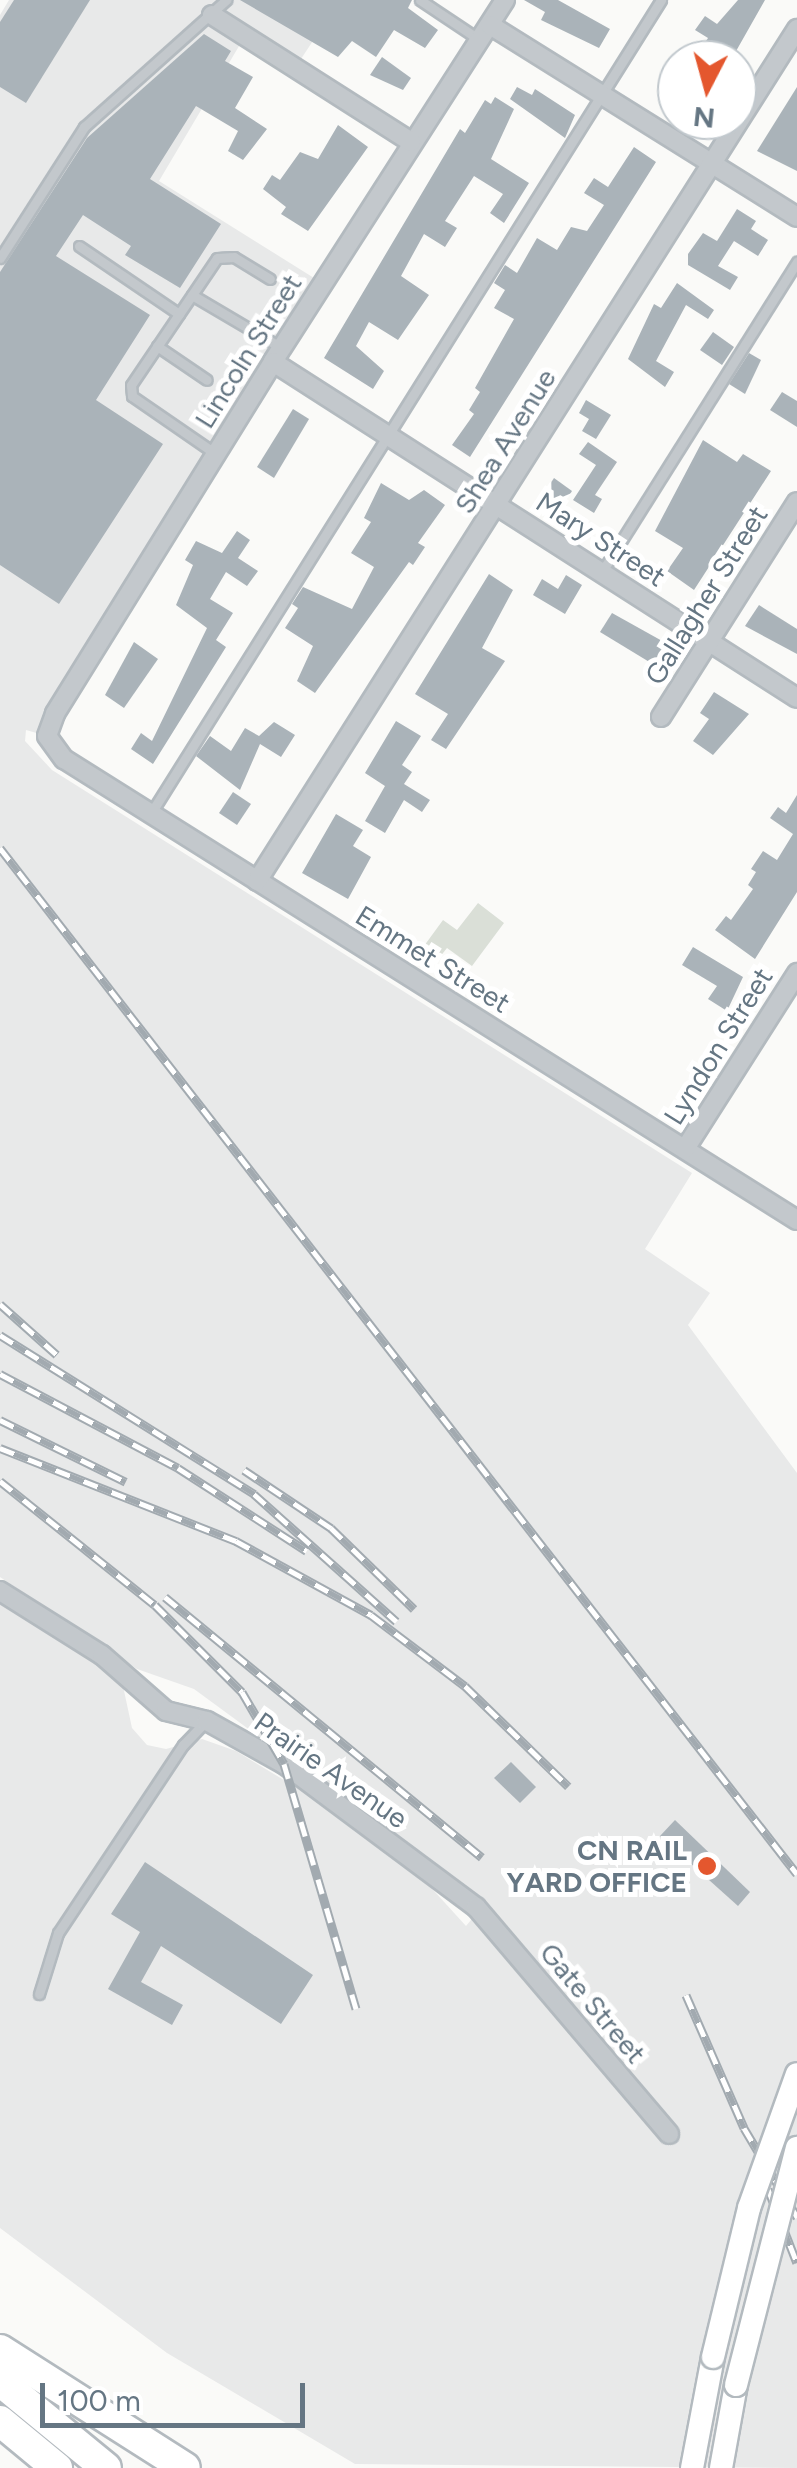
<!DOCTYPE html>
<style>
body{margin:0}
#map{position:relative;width:797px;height:2468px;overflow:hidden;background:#fafaf8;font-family:Figtree,sans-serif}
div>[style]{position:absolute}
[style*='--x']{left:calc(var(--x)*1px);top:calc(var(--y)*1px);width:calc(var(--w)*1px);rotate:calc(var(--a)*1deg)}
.built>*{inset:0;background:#e8e9e9}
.green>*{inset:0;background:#dadfd7}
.building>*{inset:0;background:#aab3b9}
.roads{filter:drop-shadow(2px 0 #b3babf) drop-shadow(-2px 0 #b3babf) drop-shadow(0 2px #b3babf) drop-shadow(0 -2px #b3babf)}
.lane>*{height:9px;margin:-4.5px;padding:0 4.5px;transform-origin:4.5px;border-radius:4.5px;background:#c3c8cc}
.street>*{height:18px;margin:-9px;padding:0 9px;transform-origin:9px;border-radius:9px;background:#c3c8cc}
.secondary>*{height:22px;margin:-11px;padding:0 11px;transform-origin:11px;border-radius:11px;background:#fff}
.highway>*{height:30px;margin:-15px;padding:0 15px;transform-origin:15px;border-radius:15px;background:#fff}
.rail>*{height:9px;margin-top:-4.5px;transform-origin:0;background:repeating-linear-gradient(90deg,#fff 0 15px,#a2aab0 0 30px);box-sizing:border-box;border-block:2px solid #a2aab0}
.bridges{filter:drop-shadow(2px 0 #b3babf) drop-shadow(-2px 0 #b3babf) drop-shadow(0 2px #b3babf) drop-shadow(0 -2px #b3babf)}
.secondary-bridge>*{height:22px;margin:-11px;padding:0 11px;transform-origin:11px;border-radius:11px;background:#fff}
.dots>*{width:28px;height:28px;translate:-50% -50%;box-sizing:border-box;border:5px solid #fff;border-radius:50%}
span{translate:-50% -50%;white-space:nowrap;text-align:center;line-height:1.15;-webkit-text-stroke:10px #fff;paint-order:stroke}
.street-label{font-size:28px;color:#657683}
.poi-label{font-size:28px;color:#657683;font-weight:700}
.right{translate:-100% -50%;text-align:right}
.north{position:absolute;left:657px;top:40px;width:100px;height:100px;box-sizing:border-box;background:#fff;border:2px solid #c1c8cd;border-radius:50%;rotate:186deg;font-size:28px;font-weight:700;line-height:40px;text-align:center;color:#657683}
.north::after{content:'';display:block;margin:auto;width:35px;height:45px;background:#e4572e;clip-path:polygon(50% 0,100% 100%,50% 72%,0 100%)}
.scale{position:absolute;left:40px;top:2383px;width:265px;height:45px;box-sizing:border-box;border:5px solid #657683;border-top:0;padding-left:12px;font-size:30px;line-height:35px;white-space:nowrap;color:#657683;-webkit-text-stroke:8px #fff;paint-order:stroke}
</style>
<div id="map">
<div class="built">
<div style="clip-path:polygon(9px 0,340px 0,295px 68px,245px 36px,159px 181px,322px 283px,47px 736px,26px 730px,25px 741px,52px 770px,692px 1173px,645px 1249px,710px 1293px,688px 1325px,797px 1473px,797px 2468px,355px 2464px,167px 2353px,0 2228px,0 1604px,106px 1670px,123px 1686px,132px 1728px,147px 1745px,166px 1749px,202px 1739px,236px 1751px,325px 1805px,425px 1881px,466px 1926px,485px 1903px,194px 1689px,137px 1669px,0 1577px,0 15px)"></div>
</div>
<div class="green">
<div style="clip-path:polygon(478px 903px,504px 923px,472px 966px,447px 948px,439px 958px,424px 946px,443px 920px,457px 930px)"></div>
</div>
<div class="building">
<div style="clip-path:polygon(14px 0,90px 0,26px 103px,0 87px,0 22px)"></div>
<div style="clip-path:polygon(240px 0,412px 0,408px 8px,438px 30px,425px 48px,394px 30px,376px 57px,352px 41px,338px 57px)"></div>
<div style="clip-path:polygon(524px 0,558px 0,610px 29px,599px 48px,541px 20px,545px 12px)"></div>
<div style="clip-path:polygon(738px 0,765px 0,731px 60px,694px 60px,708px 38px,695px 30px,705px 16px,717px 24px)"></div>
<div style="clip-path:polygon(204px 34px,231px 51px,225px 61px,253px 77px,235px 108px,267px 129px,243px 160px,228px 151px,238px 131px,196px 106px,150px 179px,221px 224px,180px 288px,125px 255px,131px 246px,83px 215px,56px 256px,150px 315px,96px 400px,163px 444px,59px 604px,0 565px,0 272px,87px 138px)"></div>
<div style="clip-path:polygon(382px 57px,411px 78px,403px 90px,370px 75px)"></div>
<div style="clip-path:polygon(517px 87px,532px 95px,535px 89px,575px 115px,565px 138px,510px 99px)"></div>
<div style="clip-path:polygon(797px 87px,797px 171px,757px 151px)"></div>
<div style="clip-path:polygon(495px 97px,514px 109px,491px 159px,529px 183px,504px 223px,490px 213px,503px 194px,474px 176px,445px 221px,457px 228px,445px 247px,424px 234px,401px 276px,429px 295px,398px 340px,369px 322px,356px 346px,384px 371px,373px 389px,324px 358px,460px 129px,465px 133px,485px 100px,491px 104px)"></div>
<div style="clip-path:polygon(338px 125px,368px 147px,308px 231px,281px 214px,286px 207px,263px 189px,272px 175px,280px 180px,300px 152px,318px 159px)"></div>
<div style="clip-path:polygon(634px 147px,656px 162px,470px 457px,452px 445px,474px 414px,469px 410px,480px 392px,475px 388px,514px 319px,494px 308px,505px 290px,494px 283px,505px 265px,517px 273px,537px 238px,557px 250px,571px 227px,587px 231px,604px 205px,584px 193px,594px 178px,608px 187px)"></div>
<div style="clip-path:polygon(737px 209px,756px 221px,751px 229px,768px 240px,758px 256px,734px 241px,718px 266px,738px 277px,730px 290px,688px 265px,688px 254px,703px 233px,717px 241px)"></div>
<div style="clip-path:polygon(677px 283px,714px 310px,708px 319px,686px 305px,656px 361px,674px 372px,665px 387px,628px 359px,654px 304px,661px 308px)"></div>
<div style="clip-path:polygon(713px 332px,734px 347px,722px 365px,700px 350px)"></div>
<div style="clip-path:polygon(749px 353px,761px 360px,745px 394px,729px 384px)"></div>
<div style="clip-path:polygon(782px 392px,797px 401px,797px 427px,770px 410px)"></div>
<div style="clip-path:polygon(586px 400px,611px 415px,596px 439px,582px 431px,589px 419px,579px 413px)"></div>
<div style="clip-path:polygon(293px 409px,309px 419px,274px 478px,257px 467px)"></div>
<div style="clip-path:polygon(703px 440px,737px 462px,743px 454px,771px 471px,694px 590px,667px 571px,683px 548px,655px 531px)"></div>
<div style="clip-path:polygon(588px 442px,617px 462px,595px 495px,602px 499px,594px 513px,573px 500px,596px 465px,579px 454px)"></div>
<div style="clip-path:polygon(554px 478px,572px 491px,558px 513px,539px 501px)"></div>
<div style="clip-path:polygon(381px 483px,409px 500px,424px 490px,445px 505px,418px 543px,425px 547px,413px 565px,409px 562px,315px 693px,297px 681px,313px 646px,285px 628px,298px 608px,292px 604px,303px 587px,352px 609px,374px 567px,351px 553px,371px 522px,364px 518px)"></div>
<div style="clip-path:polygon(237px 531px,250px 540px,238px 558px,258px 571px,247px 586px,226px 572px,210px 599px,233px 613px,216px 640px,226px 647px,153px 764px,131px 749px,141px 733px,152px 741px,207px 628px,176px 605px,193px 565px,185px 560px,196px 541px,222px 553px)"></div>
<div style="clip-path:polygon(489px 574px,513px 590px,482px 648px,505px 661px,446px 749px,431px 740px,448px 714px,415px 694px)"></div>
<div style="clip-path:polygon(566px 575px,582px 585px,565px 614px,533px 595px,542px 579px,558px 589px)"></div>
<div style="clip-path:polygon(759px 605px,797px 629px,797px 654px,745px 626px)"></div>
<div style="clip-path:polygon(612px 613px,664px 642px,658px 660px,651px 663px,600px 632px)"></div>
<div style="clip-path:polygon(134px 642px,158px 659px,124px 708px,105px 695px)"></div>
<div style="clip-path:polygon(714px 692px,749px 714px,713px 755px,693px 741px,709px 719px,700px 713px)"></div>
<div style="clip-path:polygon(396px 721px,421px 736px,402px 765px,412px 772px,404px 784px,430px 800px,422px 812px,404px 800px,385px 833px,365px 821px,385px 786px,365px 773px)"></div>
<div style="clip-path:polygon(274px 722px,295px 735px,281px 757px,260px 744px,240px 790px,196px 756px,210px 736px,231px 751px,245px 728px,259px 736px)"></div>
<div style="clip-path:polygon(233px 792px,251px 804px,237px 825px,219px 813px)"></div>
<div style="clip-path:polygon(797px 795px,797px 892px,755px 959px,715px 930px,726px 916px,731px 920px,753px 889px,748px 885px,756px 872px,751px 869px,763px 851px,777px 860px,793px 834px,770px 818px,778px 807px,786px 813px)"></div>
<div style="clip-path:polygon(336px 814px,363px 830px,353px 846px,371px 857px,348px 899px,302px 873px)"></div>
<div style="clip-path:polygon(693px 947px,743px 977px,727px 1011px,708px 999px,717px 986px,682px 965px)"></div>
<div style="clip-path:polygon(511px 1762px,536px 1787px,520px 1803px,494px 1778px)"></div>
<div style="clip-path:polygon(675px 1820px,750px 1892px,738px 1906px,660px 1836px)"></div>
<div style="clip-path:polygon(145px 1862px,313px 1975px,281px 2024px,161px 1946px,141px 1982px,183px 2005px,172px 2025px,108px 1989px,140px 1932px,111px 1914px)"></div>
</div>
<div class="roads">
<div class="lane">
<div style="--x:420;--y:0;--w:72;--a:33.7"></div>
<div style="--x:79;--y:246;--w:121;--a:34.2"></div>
<div style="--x:0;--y:258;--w:156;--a:-57.3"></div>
<div style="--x:84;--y:127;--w:191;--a:-41.8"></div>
<div style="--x:192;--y:295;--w:104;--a:30.5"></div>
<div style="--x:157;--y:346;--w:60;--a:34.2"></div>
<div style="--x:216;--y:454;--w:102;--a:-145.4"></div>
<div style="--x:132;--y:396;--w:11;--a:-95"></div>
<div style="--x:131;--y:385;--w:153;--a:-55.9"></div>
<div style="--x:217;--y:258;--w:17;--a:-3"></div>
<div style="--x:234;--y:257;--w:42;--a:31.4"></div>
<div style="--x:601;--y:573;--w:368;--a:-57.8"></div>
<div style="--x:151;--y:813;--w:960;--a:-57.9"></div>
<div style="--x:39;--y:1994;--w:64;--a:-72.7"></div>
<div style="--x:58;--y:1933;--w:226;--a:-56.4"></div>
<div style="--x:183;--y:1745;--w:32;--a:-46"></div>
</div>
<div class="street">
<div style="--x:505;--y:0;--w:430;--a:122.7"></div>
<div style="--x:273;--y:362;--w:414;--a:121.8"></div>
<div style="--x:55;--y:714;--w:23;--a:110"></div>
<div style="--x:47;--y:736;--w:29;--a:54"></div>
<div style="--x:64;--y:759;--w:866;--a:32.17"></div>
<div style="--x:212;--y:15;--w:236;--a:32.5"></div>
<div style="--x:490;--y:25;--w:362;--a:32"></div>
<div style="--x:273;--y:362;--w:622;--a:32.67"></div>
<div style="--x:661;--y:717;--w:254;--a:-57.7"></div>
<div style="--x:257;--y:881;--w:1009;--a:-57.63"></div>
<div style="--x:685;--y:1149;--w:209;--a:-57.5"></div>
<div style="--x:0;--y:1591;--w:120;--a:32.1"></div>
<div style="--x:102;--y:1655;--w:85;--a:41.2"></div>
<div style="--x:166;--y:1711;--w:42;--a:13.7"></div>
<div style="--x:207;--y:1721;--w:88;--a:29.2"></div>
<div style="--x:284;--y:1764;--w:239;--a:36.7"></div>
<div style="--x:476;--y:1907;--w:298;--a:49.6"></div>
</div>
<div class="secondary">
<div style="--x:692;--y:2468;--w:113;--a:-79.3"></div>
<div style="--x:721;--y:2468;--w:84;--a:-79.8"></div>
</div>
<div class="highway">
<div style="--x:0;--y:2350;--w:219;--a:32.5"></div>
<div style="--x:0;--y:2381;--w:137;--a:39.4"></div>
<div style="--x:0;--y:2421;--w:74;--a:39.5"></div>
</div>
</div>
<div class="rail">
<div style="--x:0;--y:848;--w:1299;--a:52.16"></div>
<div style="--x:0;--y:1304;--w:76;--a:41.8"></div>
<div style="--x:0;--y:1335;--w:300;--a:32"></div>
<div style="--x:254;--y:1494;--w:191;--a:41.8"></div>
<div style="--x:0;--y:1374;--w:201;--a:27.8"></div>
<div style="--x:178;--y:1468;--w:153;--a:32.8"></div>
<div style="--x:0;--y:1420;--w:140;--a:26.2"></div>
<div style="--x:0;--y:1448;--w:254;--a:21.5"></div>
<div style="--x:236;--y:1541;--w:154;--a:28.7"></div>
<div style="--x:371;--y:1615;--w:118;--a:37.1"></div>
<div style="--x:465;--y:1686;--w:144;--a:44.2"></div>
<div style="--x:244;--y:1470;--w:105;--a:33.7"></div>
<div style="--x:331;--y:1528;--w:116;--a:44.3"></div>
<div style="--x:0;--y:1481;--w:198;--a:38.7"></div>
<div style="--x:155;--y:1605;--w:123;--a:45"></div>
<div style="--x:242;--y:1692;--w:83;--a:59.7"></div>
<div style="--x:284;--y:1764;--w:255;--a:73.6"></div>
<div style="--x:165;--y:1597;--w:410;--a:39.4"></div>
<div style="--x:686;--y:1995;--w:145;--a:66.4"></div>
<div style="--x:744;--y:2128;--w:104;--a:59.2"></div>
<div style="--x:768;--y:2189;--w:79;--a:68.6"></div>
</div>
<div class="bridges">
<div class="secondary-bridge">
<div style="--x:713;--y:2357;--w:153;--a:-76.4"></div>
<div style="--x:749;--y:2208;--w:142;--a:-70.3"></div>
<div style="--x:736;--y:2385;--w:245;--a:-75.6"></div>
</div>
</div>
<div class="dots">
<div style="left:707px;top:1866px;background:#e4572e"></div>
</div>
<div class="street-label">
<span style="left:248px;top:351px;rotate:-58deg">Lincoln Street</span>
<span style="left:505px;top:441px;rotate:-58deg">Shea Avenue</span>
<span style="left:601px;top:539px;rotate:33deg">Mary Street</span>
<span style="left:706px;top:595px;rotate:-58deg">Gallagher Street</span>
<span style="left:433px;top:959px;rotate:32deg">Emmet Street</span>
<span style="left:718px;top:1046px;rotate:-58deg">Lyndon Street</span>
<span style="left:331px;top:1770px;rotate:35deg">Prairie Avenue</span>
<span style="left:593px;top:2003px;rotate:50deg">Gate Street</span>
</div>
<div class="poi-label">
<span class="right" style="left:687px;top:1866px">CN RAIL<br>YARD OFFICE</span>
</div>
<div class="north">N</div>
<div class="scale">100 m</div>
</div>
